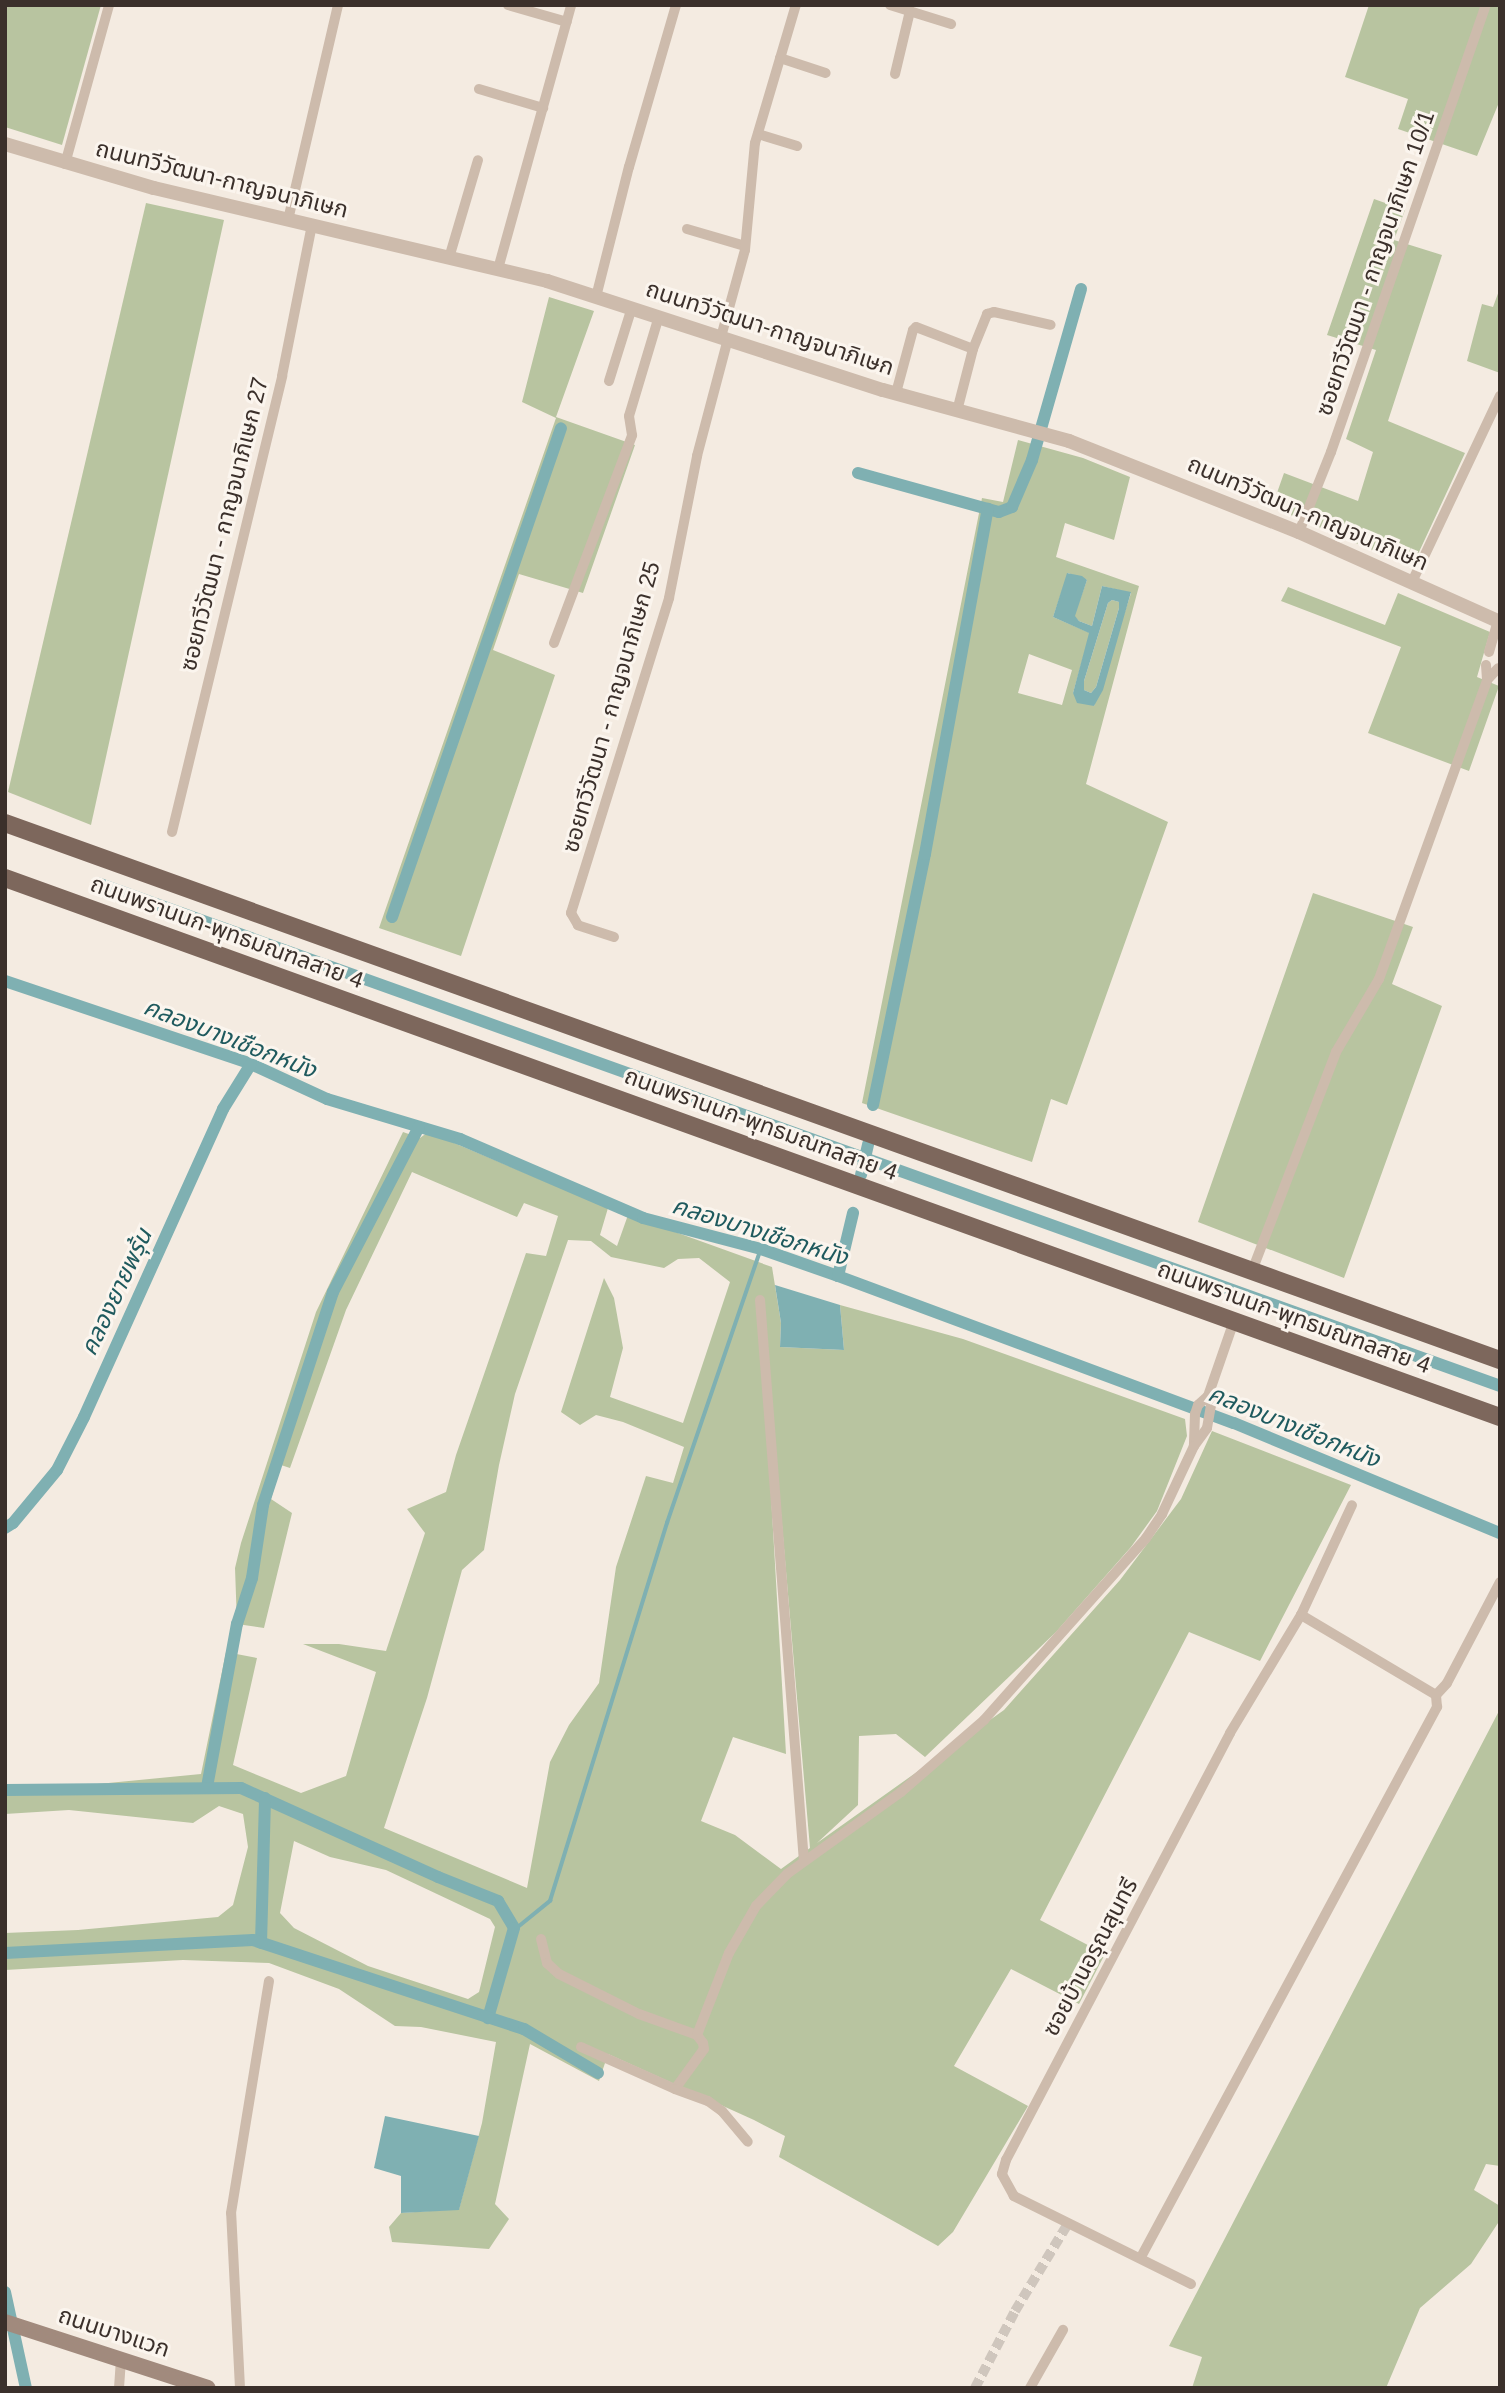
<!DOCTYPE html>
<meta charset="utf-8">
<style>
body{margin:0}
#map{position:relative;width:1505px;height:2393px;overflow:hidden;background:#f4ebe1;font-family:Arial,"Noto Sans Thai",sans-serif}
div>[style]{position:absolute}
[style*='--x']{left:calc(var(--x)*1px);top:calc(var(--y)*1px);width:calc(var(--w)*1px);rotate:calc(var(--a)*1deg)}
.green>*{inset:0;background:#b8c4a0}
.water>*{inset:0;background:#7fb0b2}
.stream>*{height:3.5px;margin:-1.75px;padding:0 1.75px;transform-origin:1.75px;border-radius:1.75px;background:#7fb0b2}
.canal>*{height:12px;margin:-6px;padding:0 6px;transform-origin:6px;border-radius:6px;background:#7fb0b2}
.minor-tunnel>*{height:10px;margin-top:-5px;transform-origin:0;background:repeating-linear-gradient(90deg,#cfc6bd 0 10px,transparent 0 15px)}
.minor>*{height:10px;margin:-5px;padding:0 5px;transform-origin:5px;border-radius:5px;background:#cdbbac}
.tertiary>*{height:14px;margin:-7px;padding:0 7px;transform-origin:7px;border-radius:7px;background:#cdbbac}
.secondary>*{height:16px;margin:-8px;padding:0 8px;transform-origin:8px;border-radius:8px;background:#a18a7d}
.primary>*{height:18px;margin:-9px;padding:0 9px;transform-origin:9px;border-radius:9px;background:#7d675c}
span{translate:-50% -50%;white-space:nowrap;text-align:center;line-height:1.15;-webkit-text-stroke:6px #fbf5ee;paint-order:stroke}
.street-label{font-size:23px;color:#3b302b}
.water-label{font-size:24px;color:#1f5a5e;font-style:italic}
.frame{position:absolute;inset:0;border:7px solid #3b302b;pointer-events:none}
</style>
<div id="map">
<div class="green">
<div style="clip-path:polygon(5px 5px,101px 5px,62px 145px,5px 127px)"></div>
<div style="clip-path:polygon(1369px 5px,1500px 5px,1500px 100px,1477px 156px,1398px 129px,1408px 99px,1345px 77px)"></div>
<div style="clip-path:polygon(1374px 199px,1405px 210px,1394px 240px,1442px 255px,1388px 421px,1465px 453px,1412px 567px,1272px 507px,1284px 473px,1358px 501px,1373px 452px,1346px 439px,1376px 350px,1327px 335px)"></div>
<div style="clip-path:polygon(146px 203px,224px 220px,91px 825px,8px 792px)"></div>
<div style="clip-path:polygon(1500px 288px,1500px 373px,1467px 361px,1482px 304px,1493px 307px)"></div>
<div style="clip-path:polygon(549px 297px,594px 311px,556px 417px,635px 445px,583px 593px,519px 574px,493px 650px,555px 675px,461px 956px,379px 928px,556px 418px,522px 402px)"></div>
<div style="clip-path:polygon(evenodd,1018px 440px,1083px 458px,1130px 477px,1114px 540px,1065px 523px,1056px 557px,1139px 586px,1086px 784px,1168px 822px,1067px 1105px,1051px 1099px,1032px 1162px,862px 1103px,982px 498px,1003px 502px,1018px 440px,1068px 573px,1087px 580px,1074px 616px,1079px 621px,1092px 626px,1102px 586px,1131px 593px,1094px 706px,1073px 693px,1090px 633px,1053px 617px,1068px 573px,1018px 440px,1029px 654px,1072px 670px,1062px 705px,1018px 693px,1029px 654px)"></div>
<div style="clip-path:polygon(1288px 587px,1385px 625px,1398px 593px,1490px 632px,1477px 677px,1499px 686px,1469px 771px,1368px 733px,1401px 647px,1281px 601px)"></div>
<div style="clip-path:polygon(1112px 600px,1119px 602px,1119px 608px,1096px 687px,1091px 693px,1084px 690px,1084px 681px,1108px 603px)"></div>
<div style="clip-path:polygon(1313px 893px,1413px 927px,1392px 984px,1442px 1006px,1344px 1278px,1198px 1222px)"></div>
<div style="clip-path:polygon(evenodd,403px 1132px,420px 1138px,428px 1132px,608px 1208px,600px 1235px,617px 1246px,628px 1215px,772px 1267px,781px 1323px,780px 1347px,844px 1350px,840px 1305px,963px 1339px,1185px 1419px,1187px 1436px,1157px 1511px,1131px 1547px,1056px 1632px,925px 1757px,896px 1734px,859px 1736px,858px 1805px,817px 1843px,1004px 1710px,1120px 1580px,1181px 1499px,1212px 1431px,1351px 1485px,1260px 1661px,1189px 1632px,1040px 1920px,1105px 1954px,1079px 2004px,1011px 1969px,954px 2066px,1028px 2106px,953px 2232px,938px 2246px,779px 2157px,785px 2136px,754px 2120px,608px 2054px,599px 2081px,530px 2044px,495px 2204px,509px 2219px,489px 2249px,392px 2242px,389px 2227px,401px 2213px,459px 2209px,482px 2123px,496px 2042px,421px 2027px,395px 2026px,339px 1989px,269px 1963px,183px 1960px,5px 1970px,5px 1933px,78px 1930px,218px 1917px,233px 1905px,248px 1847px,243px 1814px,219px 1806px,193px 1823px,69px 1810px,5px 1814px,5px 1793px,201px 1774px,226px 1652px,257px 1658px,233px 1765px,301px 1793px,346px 1776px,376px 1672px,303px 1644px,339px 1644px,386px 1651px,425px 1533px,407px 1509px,446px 1492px,456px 1455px,526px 1253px,546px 1256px,558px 1216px,524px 1203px,517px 1217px,412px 1172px,346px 1310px,290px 1468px,281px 1465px,271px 1499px,292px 1513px,264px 1628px,237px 1624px,235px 1568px,241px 1543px,316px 1312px,403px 1132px,568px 1240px,591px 1241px,611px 1257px,664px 1268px,678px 1259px,699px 1258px,730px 1282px,683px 1423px,610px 1397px,623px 1348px,614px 1298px,604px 1278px,561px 1412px,580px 1425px,596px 1415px,623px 1422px,684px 1447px,673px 1483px,646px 1476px,616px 1567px,599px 1683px,569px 1725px,550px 1762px,527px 1888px,384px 1828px,427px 1698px,462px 1570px,484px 1550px,499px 1465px,515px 1394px,568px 1240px,403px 1132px,769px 1375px,810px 1848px,781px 1869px,735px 1835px,701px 1821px,733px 1737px,786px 1754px,768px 1443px,769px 1375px,403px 1132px,294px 1841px,330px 1857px,386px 1870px,490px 1919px,495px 1927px,479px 1992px,468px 1999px,368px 1966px,294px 1928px,280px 1913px,294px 1841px)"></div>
<div style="clip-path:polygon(1500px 1709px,1500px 2166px,1486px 2164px,1474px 2190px,1500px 2206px,1500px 2220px,1471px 2264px,1420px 2308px,1386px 2388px,1192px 2388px,1202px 2357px,1169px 2346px)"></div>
</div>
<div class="water">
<div style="clip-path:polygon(evenodd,1067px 573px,1082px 576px,1087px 580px,1075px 616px,1079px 621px,1092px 626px,1102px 586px,1131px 592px,1103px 690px,1094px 706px,1077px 703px,1073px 693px,1089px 633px,1053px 617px,1067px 573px,1112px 600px,1119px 602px,1119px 608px,1096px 687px,1091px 693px,1084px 690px,1084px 681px,1108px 603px,1112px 600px)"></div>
<div style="clip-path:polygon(775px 1285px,840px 1305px,844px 1350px,780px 1347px,781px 1323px)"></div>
<div style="clip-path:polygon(385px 2116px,479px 2136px,459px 2210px,401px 2213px,401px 2176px,374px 2168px)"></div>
</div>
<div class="stream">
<div style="--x:513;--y:1931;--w:48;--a:-39"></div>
<div style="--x:550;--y:1901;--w:396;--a:-72.8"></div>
<div style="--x:667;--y:1523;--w:290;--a:-71.1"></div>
</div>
<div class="canal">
<div style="--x:858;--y:473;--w:146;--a:15.5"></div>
<div style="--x:999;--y:512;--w:14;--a:-21"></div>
<div style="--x:1012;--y:507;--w:51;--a:-66.9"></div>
<div style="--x:1032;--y:460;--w:178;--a:-74"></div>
<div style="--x:97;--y:883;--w:1490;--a:19.72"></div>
<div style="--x:392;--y:917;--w:517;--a:-70.93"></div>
<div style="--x:5;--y:981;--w:260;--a:18.6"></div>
<div style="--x:251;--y:1064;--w:84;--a:24.7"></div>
<div style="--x:327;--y:1099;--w:139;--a:16.7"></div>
<div style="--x:460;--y:1139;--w:199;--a:23.3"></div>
<div style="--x:643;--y:1218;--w:122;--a:14.7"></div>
<div style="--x:761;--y:1249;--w:82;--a:19.3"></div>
<div style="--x:838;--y:1276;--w:422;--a:20.4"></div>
<div style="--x:1234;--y:1423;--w:288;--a:22.5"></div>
<div style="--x:873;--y:1105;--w:256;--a:-78.3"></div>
<div style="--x:925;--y:854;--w:351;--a:-79.7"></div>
<div style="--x:861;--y:1175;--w:32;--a:-77"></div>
<div style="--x:838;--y:1276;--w:65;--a:-76.6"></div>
<div style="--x:5;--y:1528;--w:9;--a:-32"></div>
<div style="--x:13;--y:1523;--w:69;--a:-50.3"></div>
<div style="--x:57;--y:1470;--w:59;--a:-63"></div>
<div style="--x:84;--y:1417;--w:338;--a:-65.7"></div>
<div style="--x:223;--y:1109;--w:53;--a:-58.1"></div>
<div style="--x:207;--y:1787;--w:166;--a:-79.6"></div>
<div style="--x:237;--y:1624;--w:48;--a:-71.9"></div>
<div style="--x:252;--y:1578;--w:74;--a:-81.4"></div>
<div style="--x:263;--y:1505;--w:224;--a:-71.8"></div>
<div style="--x:333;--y:1292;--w:186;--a:-62.5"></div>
<div style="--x:5;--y:1790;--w:236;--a:-0.5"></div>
<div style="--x:241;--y:1788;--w:216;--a:24.3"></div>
<div style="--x:438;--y:1877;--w:65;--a:21.8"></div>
<div style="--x:498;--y:1901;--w:31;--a:59"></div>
<div style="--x:514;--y:1928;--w:94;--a:106.1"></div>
<div style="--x:261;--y:1943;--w:145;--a:-88.4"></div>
<div style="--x:5;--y:1953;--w:248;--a:-3"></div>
<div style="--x:253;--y:1940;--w:285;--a:18.2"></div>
<div style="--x:524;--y:2029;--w:86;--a:30.7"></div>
<div style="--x:5;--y:2292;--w:98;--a:77.7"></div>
</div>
<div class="minor-tunnel">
<div style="--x:975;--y:2388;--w:87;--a:-62.5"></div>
<div style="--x:1015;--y:2311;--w:104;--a:-58.8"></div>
</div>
<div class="minor">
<div style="--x:508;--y:5;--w:61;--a:16.1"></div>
<div style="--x:890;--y:5;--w:64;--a:17.3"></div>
<div style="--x:780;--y:58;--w:48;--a:18.1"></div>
<div style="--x:895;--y:74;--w:65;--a:-76.6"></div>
<div style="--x:479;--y:89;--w:67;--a:16.5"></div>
<div style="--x:758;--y:134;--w:41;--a:17.1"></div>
<div style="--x:65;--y:164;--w:165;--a:-74.5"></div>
<div style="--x:288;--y:220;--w:221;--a:-76.9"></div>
<div style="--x:687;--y:229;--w:60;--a:16.3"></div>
<div style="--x:449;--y:258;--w:102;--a:-73.5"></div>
<div style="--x:498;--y:269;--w:274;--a:-74.5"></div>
<div style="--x:596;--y:297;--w:134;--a:-75.8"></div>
<div style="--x:629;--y:167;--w:169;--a:-73.8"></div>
<div style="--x:721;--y:337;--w:90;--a:-74.6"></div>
<div style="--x:745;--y:250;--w:107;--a:-84.7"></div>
<div style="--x:755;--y:143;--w:144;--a:-73.5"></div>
<div style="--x:609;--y:381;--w:77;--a:-72.7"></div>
<div style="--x:896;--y:393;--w:65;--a:-74.9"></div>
<div style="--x:913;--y:330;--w:4;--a:-45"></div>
<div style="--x:916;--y:327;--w:61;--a:21.1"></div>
<div style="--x:957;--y:411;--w:64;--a:-75.5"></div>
<div style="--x:973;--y:349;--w:38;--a:-68"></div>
<div style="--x:987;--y:314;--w:7;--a:-16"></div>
<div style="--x:994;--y:312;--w:58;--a:12.8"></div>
<div style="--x:1299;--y:532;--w:86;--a:-68.2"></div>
<div style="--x:1331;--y:452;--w:473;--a:-70.9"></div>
<div style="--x:1412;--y:582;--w:206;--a:-64.7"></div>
<div style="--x:554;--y:643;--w:222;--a:-69.4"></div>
<div style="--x:632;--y:435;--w:19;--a:-99"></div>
<div style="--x:629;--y:416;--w:104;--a:-73.3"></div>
<div style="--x:1489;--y:652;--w:32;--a:-74"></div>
<div style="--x:1486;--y:665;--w:15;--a:86"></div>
<div style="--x:172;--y:832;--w:469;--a:-76.4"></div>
<div style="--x:282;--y:376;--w:154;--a:-78.8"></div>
<div style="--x:614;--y:937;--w:38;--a:-162"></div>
<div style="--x:578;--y:925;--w:14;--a:-120"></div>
<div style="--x:571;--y:913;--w:330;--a:-72.7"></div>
<div style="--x:669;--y:598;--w:145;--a:-78.8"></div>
<div style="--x:697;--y:456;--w:121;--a:-75.2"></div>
<div style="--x:1252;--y:1271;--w:235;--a:-69"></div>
<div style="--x:1336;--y:1052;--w:85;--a:-59.5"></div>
<div style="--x:1379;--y:979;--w:318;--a:-70.1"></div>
<div style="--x:1487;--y:680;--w:16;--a:-47"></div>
<div style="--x:760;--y:1300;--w:563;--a:85.52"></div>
<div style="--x:1208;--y:1396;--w:13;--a:138"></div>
<div style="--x:1198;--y:1405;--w:9;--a:108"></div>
<div style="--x:1195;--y:1414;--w:32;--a:92"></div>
<div style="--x:1194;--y:1446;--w:22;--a:-54"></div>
<div style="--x:1207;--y:1428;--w:23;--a:-80"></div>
<div style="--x:1211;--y:1405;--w:9;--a:-108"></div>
<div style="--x:1208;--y:1396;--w:79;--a:-70.9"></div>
<div style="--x:1436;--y:1695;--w:16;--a:-47"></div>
<div style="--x:1447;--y:1683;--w:114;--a:-62.3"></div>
<div style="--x:541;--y:1939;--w:25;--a:76"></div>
<div style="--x:547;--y:1963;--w:16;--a:43"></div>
<div style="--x:559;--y:1974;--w:89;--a:26.6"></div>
<div style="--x:639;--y:2014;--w:62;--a:19.9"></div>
<div style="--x:697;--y:2035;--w:10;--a:53"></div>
<div style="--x:703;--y:2043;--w:6;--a:81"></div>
<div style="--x:704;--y:2049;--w:49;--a:125.9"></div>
<div style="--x:675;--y:2089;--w:103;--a:-155.9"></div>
<div style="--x:697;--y:2035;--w:88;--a:-68.7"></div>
<div style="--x:729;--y:1953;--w:54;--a:-60.1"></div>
<div style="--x:756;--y:1906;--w:45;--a:-45.9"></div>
<div style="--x:787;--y:1874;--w:140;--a:-35.7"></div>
<div style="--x:901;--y:1792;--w:110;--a:-40.9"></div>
<div style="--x:984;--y:1720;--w:244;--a:-48.3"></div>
<div style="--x:1146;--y:1538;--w:29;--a:-56"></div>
<div style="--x:1162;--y:1514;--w:75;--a:-64.8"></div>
<div style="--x:675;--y:2089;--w:35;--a:20"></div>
<div style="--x:708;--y:2101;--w:17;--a:36"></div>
<div style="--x:722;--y:2111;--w:40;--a:50"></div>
<div style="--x:1141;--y:2257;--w:625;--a:-61.71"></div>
<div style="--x:1437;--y:1707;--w:12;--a:-95"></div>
<div style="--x:1436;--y:1695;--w:157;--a:-149.3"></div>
<div style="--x:1191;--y:2284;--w:198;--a:-153.6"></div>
<div style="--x:1014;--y:2196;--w:25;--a:-119"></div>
<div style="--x:1002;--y:2174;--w:15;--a:-74"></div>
<div style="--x:1006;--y:2160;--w:482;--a:-62.3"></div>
<div style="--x:1230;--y:1733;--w:138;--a:-59"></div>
<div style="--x:1301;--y:1615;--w:121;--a:-65.1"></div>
<div style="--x:119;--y:2388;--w:30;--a:-86"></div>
<div style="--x:240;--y:2388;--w:175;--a:-92.9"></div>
<div style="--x:231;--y:2213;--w:235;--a:-80.7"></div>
<div style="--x:1030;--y:2388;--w:67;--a:-60.4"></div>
</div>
<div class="tertiary">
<div style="--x:5;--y:144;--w:155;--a:16.5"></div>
<div style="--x:154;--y:188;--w:404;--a:13.3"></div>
<div style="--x:547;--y:281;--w:353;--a:18"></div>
<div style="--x:883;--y:390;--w:193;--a:15.3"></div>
<div style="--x:1069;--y:441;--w:247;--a:21.6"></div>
<div style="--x:1299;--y:532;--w:220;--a:24.1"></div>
</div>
<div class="secondary">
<div style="--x:5;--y:2322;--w:213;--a:18"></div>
</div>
<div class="primary">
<div style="--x:5;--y:823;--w:1589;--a:19.76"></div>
<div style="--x:5;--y:878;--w:1589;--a:19.83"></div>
</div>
<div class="street-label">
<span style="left:222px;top:179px;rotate:14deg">ถนนทวีวัฒนา-กาญจนาภิเษก</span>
<span style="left:1375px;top:263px;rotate:-71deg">ซอยทวีวัฒนา - กาญจนาภิเษก 10/1</span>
<span style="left:770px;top:328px;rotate:18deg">ถนนทวีวัฒนา-กาญจนาภิเษก</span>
<span style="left:1308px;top:513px;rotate:23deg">ถนนทวีวัฒนา-กาญจนาภิเษก</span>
<span style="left:224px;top:524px;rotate:-76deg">ซอยทวีวัฒนา - กาญจนาภิเษก 27</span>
<span style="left:611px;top:707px;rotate:-74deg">ซอยทวีวัฒนา - กาญจนาภิเษก 25</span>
<span style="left:227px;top:932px;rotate:20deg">ถนนพรานนก-พุทธมณฑลสาย 4</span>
<span style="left:761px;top:1124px;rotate:20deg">ถนนพรานนก-พุทธมณฑลสาย 4</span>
<span style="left:1294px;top:1317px;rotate:20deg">ถนนพรานนก-พุทธมณฑลสาย 4</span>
<span style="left:1090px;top:1957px;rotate:-62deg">ซอยบ้านอรุณสุนทรี</span>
<span style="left:114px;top:2332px;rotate:18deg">ถนนบางแวก</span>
</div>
<div class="water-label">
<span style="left:230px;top:1038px;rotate:21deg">คลองบางเชือกหนัง</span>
<span style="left:760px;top:1231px;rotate:17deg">คลองบางเชือกหนัง</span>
<span style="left:116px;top:1292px;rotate:-65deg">คลองยายพรุ้น</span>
<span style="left:1294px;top:1426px;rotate:22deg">คลองบางเชือกหนัง</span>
</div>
<div class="frame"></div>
</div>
